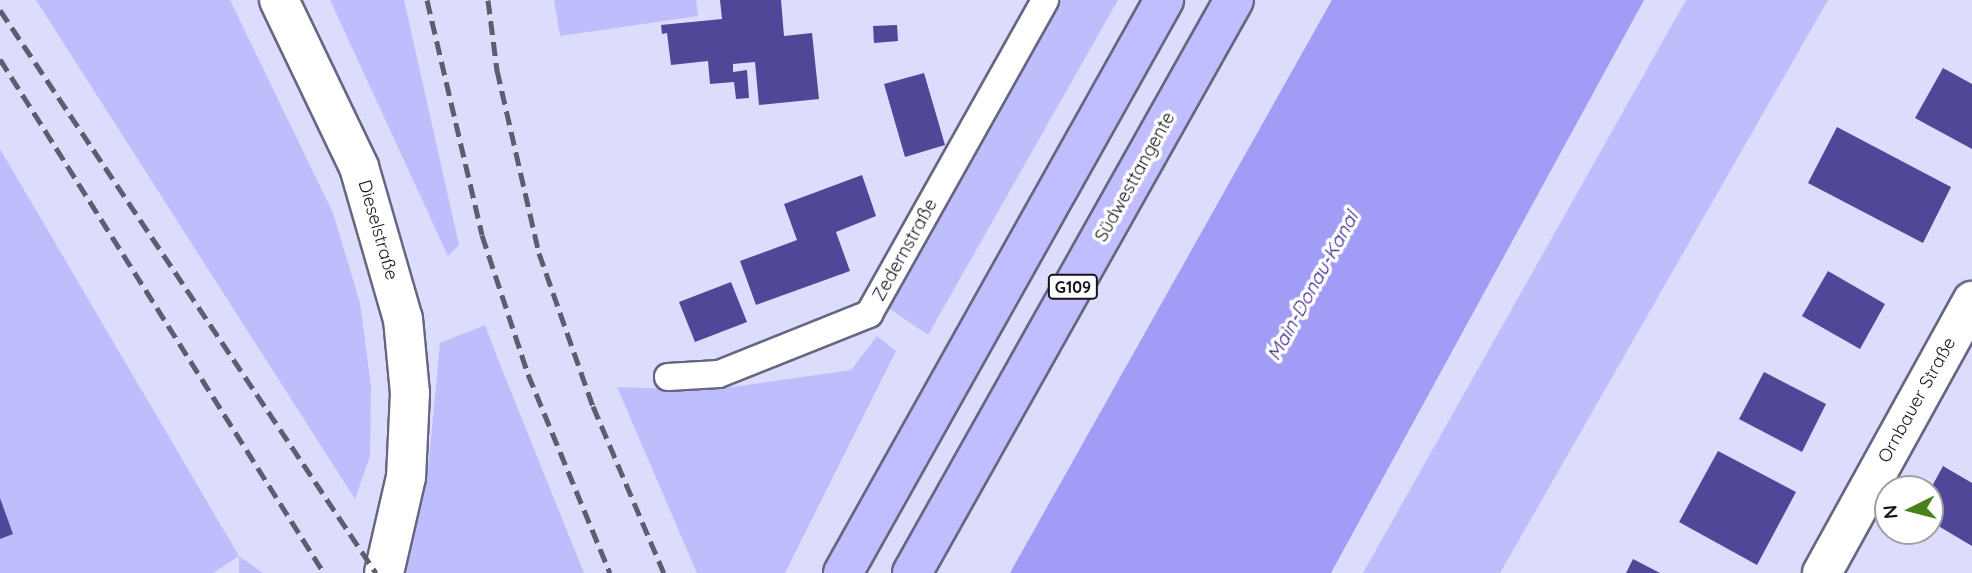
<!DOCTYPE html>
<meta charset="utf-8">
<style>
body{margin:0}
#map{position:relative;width:1972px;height:573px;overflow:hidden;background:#dcdcfc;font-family:Quicksand,sans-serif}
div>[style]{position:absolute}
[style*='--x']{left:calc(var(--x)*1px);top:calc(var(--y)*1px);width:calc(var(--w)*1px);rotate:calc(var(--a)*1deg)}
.green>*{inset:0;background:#bfbefc}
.water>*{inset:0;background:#a19df6}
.building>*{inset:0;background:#504798}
.roads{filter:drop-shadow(2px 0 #666681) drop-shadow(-2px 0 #666681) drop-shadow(0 2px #666681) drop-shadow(0 -2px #666681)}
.service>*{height:26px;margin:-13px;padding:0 13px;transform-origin:13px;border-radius:13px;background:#fff}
.minor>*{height:38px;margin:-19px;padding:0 19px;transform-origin:19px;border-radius:19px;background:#fff}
.trunk>*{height:38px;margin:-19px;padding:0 19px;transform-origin:19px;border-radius:19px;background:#c0beff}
.rail>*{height:5px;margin-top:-2.5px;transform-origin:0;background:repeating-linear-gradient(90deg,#5d5d6f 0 14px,transparent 0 21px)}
span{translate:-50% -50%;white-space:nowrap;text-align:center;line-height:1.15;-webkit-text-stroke:7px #fff;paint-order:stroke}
.shield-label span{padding:2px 5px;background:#fff;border:2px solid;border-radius:5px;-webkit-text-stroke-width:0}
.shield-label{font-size:16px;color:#14141e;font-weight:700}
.street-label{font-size:18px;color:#14141e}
.water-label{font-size:19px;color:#392288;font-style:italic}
.north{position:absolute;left:1874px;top:475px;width:70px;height:70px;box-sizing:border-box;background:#fff;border:2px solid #a1a1a5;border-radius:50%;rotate:264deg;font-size:19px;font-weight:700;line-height:28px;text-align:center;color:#14141e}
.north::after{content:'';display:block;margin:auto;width:24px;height:32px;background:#48821d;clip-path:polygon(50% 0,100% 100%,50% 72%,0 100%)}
</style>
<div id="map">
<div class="green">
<div style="clip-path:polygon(36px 0,230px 0,333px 213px,360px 303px,371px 386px,370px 456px,355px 499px)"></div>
<div style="clip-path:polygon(330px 0,404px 0,459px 245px,448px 256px)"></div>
<div style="clip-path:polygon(554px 0,696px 0,698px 16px,560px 36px)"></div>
<div style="clip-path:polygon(1058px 0,1118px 0,928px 335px,887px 307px)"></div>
<div style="clip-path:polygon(1686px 0,1828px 0,1500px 573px,1363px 573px)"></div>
<div style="clip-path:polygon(0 149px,239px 556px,263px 573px,239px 573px,239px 556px,213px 573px,0 573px)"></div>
<div style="clip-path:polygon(485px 325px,499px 362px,584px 573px,407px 573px,398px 558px,428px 470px,440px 343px)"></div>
<div style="clip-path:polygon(877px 336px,896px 351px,785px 573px,697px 573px,617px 387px,711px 390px,851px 370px)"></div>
</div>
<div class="water">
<div style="clip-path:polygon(1332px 0,1644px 0,1331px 573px,1010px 573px)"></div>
</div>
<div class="building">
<div style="clip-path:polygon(720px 0,781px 0,784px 36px,812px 33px,819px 99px,759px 105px,755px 62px,733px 64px,733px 72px,747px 70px,749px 98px,736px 99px,734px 82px,710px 84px,708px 61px,671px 65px,667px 33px,662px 34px,661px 25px,722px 19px)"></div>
<div style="clip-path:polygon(897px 25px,898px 41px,874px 43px,873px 26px)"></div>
<div style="clip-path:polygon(1943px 68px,1972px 84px,1972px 149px,1915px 118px)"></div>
<div style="clip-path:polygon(924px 73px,945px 145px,905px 157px,884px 84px)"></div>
<div style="clip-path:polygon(1837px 127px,1951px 187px,1923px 243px,1808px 183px)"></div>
<div style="clip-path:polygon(862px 175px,876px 216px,836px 232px,850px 271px,756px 305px,740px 261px,797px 240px,784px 204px)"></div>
<div style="clip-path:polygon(1828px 271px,1885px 304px,1860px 349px,1802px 316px)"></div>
<div style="clip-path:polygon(731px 282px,747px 322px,695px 342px,679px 302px)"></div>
<div style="clip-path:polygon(1764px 372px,1826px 404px,1802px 452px,1739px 419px)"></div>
<div style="clip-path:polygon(1718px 451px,1796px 492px,1757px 565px,1679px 522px)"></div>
<div style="clip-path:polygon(1943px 466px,1972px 483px,1972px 546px,1930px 521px,1930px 490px)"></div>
<div style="clip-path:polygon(0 498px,13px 534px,0 539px)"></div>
<div style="clip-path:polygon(1633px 559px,1660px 573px,1626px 573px)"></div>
</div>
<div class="roads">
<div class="service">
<div style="--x:668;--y:377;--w:51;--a:-3.4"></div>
<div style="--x:719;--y:374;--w:162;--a:-21.8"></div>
<div style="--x:869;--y:314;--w:360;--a:-60.7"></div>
</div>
<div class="minor">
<div style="--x:279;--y:0;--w:185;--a:64.4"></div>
<div style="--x:359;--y:167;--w:158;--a:73.9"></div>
<div style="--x:403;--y:319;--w:74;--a:84.6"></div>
<div style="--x:410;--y:393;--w:84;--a:92.7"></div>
<div style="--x:406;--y:477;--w:98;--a:102.9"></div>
<div style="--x:1822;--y:573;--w:311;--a:-61.1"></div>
</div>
<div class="trunk">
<div style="--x:843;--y:573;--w:657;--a:-60.74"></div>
<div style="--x:912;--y:573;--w:657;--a:-60.67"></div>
</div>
</div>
<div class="rail">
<div style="--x:427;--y:0;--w:241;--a:76.8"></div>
<div style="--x:482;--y:235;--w:146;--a:71.7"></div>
<div style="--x:528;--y:374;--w:215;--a:67.6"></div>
<div style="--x:488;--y:0;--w:71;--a:82.7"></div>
<div style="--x:497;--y:70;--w:188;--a:77.1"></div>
<div style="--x:539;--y:253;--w:162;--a:70.6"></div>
<div style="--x:593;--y:406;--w:181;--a:67"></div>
<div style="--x:0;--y:10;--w:677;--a:56.26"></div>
<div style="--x:0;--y:59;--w:608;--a:57.77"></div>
</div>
<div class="shield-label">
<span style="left:1073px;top:287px">G109</span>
</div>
<div class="street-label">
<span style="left:1135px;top:177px;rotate:-61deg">Südwesttangente</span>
<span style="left:378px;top:230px;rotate:74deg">Dieselstraße</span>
<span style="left:905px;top:250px;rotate:-61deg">Zedernstraße</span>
<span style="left:1917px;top:400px;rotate:-61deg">Ornbauer Straße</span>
</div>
<div class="water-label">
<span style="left:1313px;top:286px;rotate:-61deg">Main-Donau-Kanal</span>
</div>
<div class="north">N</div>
</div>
